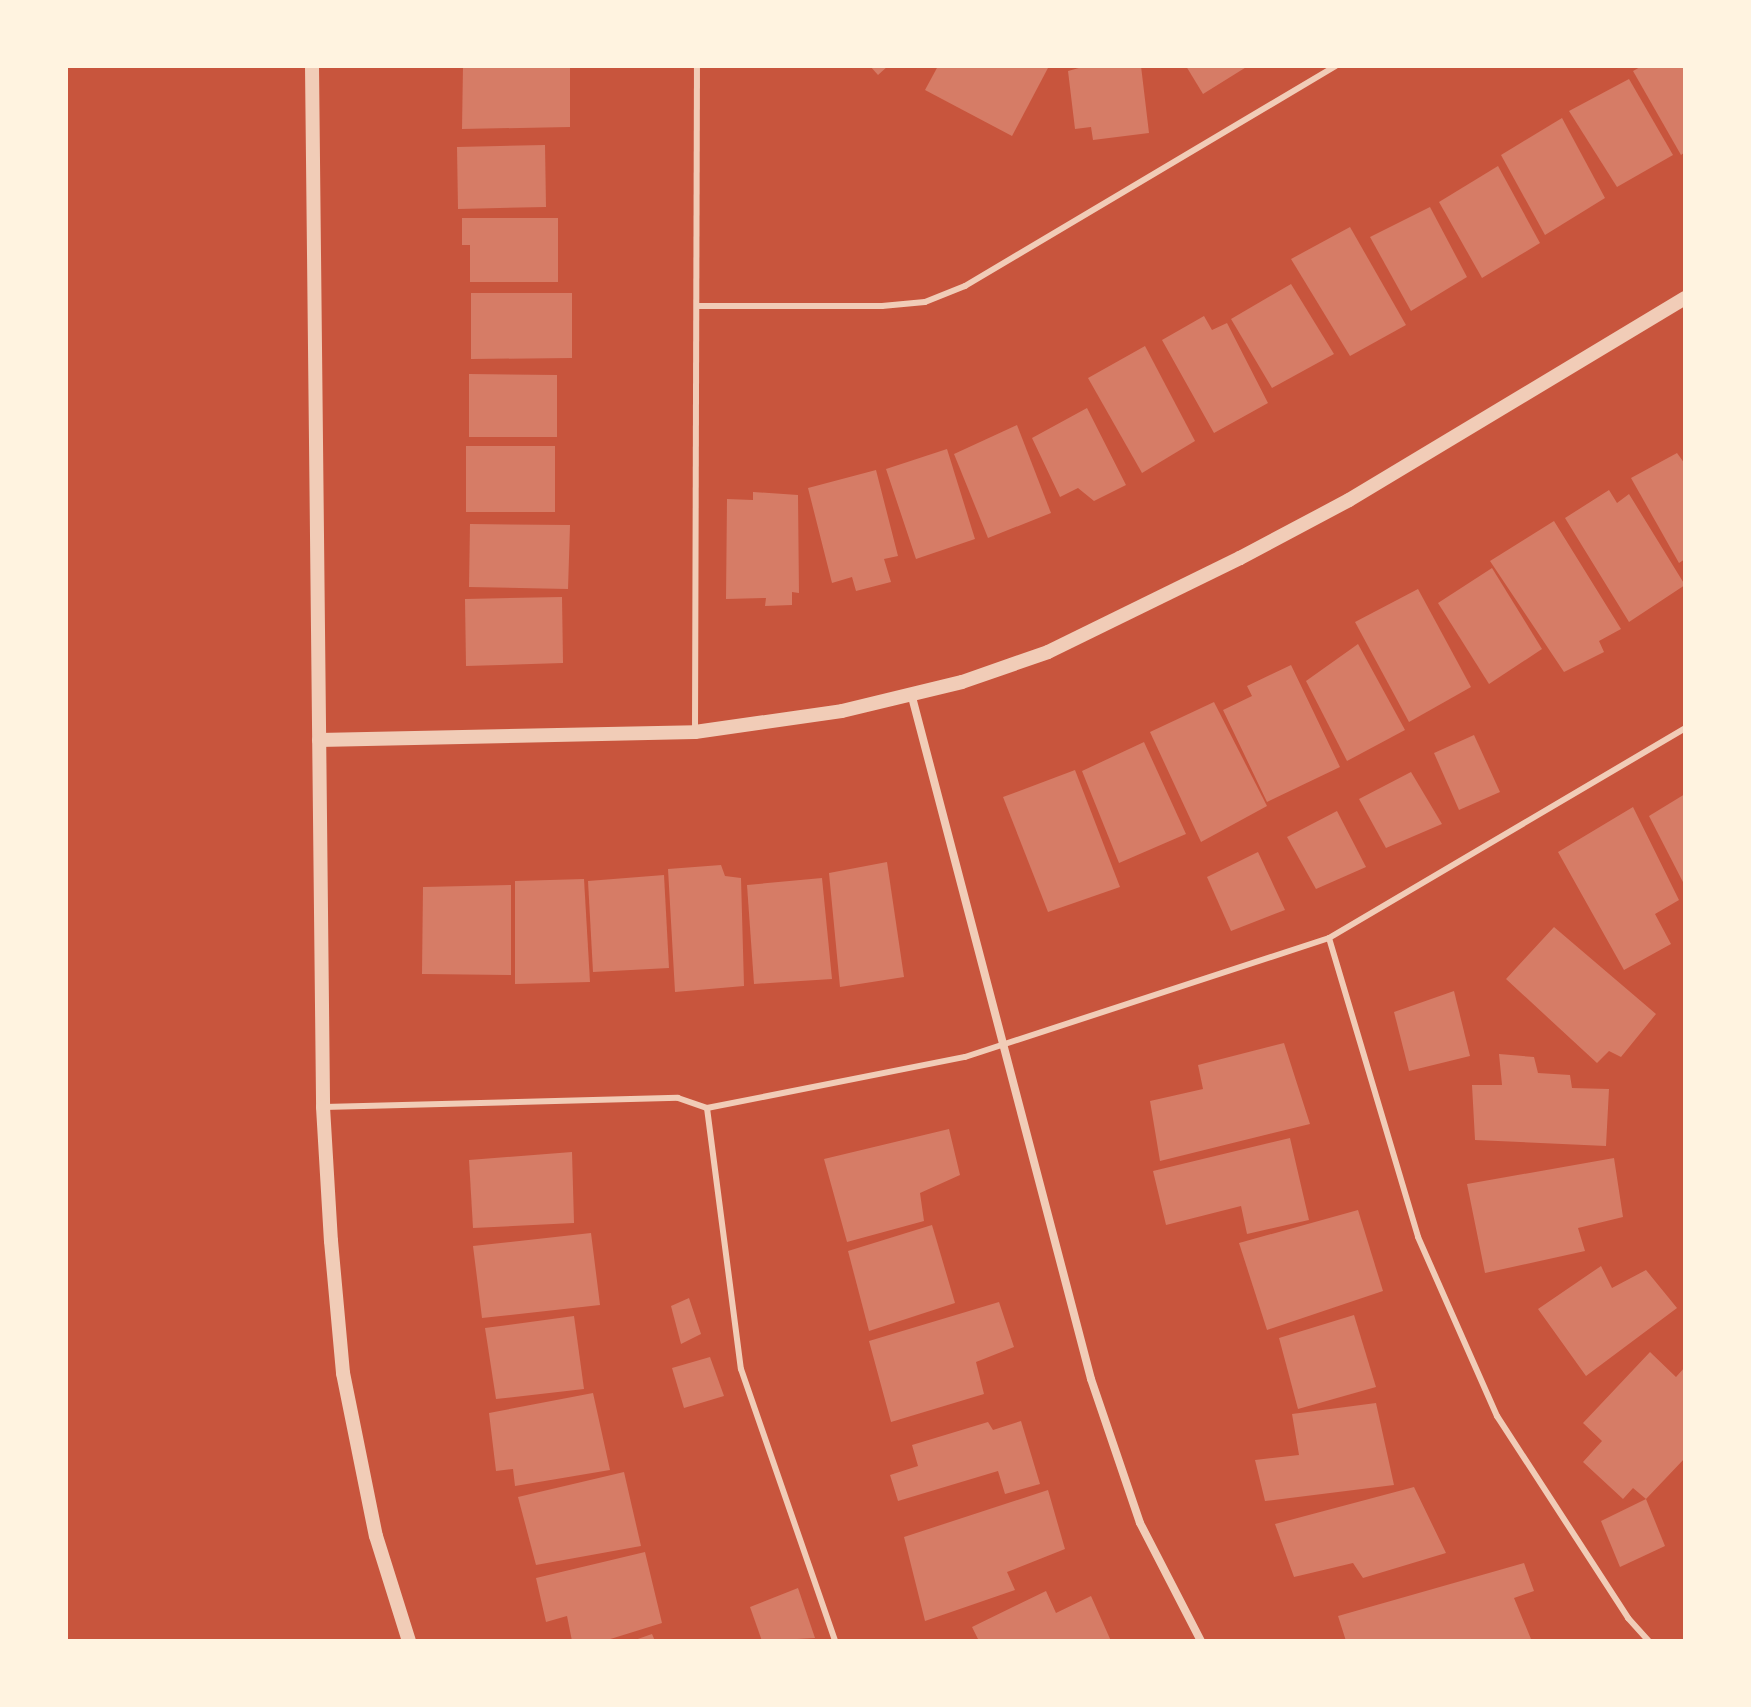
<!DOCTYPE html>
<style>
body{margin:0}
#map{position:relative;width:1751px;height:1707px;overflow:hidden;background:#c8553d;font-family:Arial,sans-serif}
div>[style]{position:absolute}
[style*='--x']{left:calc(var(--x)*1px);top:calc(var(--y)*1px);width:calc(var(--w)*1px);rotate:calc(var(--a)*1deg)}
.building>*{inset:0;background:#d67c66}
.service>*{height:6px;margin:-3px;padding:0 3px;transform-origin:3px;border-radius:3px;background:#f1ccb7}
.minor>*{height:8px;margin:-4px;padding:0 4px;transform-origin:4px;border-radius:4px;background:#f1ccb7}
.tertiary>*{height:14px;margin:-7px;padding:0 7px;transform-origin:7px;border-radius:7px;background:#f1ccb7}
span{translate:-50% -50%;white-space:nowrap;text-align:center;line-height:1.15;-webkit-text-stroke:8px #fff3e0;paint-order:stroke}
.frame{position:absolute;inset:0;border:68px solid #fff3e0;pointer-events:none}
</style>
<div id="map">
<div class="building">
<div style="clip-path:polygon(463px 66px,570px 66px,570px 127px,462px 129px)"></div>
<div style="clip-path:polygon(870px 66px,888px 66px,878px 75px)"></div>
<div style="clip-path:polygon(938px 66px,1049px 66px,1012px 136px,925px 90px)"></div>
<div style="clip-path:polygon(1086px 66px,1141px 66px,1149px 133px,1093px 140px,1091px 127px,1075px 129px,1068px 71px)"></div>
<div style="clip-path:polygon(1186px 66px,1248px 66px,1203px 94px)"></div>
<div style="clip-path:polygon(1642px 66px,1685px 66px,1685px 152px,1681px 155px,1633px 71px)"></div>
<div style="clip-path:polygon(1629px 79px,1673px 155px,1617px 187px,1569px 111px)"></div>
<div style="clip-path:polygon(1562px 118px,1605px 198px,1545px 235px,1501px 155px)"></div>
<div style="clip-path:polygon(545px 145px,546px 207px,458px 209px,457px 147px)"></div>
<div style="clip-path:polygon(1498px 166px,1540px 243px,1482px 278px,1439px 202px)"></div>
<div style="clip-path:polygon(1430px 207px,1467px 277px,1411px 311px,1370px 237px)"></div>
<div style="clip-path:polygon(462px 218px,558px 218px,558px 282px,470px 282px,470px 245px,462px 245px)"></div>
<div style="clip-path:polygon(1350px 227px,1406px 325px,1350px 356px,1291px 259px)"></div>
<div style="clip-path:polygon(1291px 284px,1334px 354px,1272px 388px,1231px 319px)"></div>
<div style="clip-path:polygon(471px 293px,572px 293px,572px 358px,471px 359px)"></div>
<div style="clip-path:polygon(1204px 316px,1212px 330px,1227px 323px,1268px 403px,1214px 433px,1162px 340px)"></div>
<div style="clip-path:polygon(1145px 346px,1195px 441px,1142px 473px,1088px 378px)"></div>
<div style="clip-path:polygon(469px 374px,557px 375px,557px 437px,469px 437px)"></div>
<div style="clip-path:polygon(1087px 408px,1126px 485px,1094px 501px,1078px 488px,1060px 497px,1032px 438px)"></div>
<div style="clip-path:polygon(1017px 425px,1051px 513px,988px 538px,954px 454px)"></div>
<div style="clip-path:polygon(466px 446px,555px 446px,555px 512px,466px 512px)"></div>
<div style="clip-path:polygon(947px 449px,975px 539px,916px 559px,886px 469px)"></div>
<div style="clip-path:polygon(1677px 453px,1685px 464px,1685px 559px,1679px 563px,1631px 478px)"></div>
<div style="clip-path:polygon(876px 470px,898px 556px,884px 559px,891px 582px,856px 591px,852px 577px,832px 583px,808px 488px)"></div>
<div style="clip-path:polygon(1609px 490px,1617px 503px,1629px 494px,1685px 585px,1629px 622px,1565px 518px)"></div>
<div style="clip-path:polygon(753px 492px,798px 495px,799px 593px,792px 592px,792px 605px,765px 606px,766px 598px,726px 599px,727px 499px,753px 500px)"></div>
<div style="clip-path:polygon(1554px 521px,1621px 629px,1599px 641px,1604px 652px,1564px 672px,1490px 561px)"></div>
<div style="clip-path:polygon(470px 524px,570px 525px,568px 589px,469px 587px)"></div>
<div style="clip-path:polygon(1492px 568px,1542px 649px,1489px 684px,1438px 603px)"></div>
<div style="clip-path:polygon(1418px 589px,1471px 687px,1409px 722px,1355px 622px)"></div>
<div style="clip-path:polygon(562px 597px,563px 663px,466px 666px,465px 599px)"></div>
<div style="clip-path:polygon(1358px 644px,1405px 730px,1347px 761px,1306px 681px)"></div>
<div style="clip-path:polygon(1291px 665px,1340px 767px,1267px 802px,1223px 710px,1252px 696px,1247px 686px)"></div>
<div style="clip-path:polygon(1214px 702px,1267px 806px,1201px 842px,1150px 732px)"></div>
<div style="clip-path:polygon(1474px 735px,1500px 792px,1459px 810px,1434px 753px)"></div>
<div style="clip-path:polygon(1144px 742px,1186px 834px,1119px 863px,1082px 771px)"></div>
<div style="clip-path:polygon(1075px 770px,1120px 887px,1048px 912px,1003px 797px)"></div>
<div style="clip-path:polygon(1411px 772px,1442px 824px,1386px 848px,1359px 799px)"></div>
<div style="clip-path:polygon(1685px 794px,1685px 886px,1649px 816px)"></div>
<div style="clip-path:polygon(1633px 807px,1679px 900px,1655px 914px,1671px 944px,1624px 970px,1558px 852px)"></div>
<div style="clip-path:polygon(1337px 811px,1366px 867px,1316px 889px,1287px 837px)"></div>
<div style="clip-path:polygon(1258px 852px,1285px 910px,1231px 931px,1207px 877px)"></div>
<div style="clip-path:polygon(887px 862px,904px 977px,840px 987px,829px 873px)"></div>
<div style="clip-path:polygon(721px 865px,725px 876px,741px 878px,744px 986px,675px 992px,668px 869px)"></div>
<div style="clip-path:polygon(664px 875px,669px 968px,593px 972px,588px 881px)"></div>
<div style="clip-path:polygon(822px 878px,832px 979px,754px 984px,747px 885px)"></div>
<div style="clip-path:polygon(584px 879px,590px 982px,515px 984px,515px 881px)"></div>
<div style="clip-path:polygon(511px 885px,511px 975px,422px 974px,423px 887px)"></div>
<div style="clip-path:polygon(1554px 927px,1656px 1014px,1621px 1057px,1609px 1051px,1597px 1063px,1506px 979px)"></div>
<div style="clip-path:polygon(1454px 991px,1470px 1056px,1409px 1071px,1394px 1012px)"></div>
<div style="clip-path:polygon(1284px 1043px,1310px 1124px,1160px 1161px,1150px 1101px,1203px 1089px,1198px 1065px)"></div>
<div style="clip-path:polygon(1499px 1054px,1534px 1057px,1538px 1073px,1570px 1075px,1572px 1088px,1609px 1089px,1606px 1146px,1475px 1140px,1472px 1085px,1502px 1085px)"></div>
<div style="clip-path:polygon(949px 1129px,960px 1175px,920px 1193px,924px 1221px,847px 1242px,824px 1159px)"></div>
<div style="clip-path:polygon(1290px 1138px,1309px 1220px,1247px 1234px,1241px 1206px,1166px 1225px,1153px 1171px)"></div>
<div style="clip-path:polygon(572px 1152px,574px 1223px,473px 1228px,469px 1160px)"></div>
<div style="clip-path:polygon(1614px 1158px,1623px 1217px,1578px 1228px,1585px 1251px,1485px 1273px,1467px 1184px)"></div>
<div style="clip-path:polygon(1358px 1210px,1383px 1291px,1267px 1330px,1239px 1243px)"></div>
<div style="clip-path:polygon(932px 1225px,955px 1303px,869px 1331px,848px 1251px)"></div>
<div style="clip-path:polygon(591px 1233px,600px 1305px,482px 1318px,473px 1246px)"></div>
<div style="clip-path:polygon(1601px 1266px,1612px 1288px,1646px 1270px,1677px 1308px,1586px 1376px,1538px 1309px)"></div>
<div style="clip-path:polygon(689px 1298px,701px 1334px,681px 1344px,671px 1306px)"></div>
<div style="clip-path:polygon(999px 1302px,1014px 1347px,976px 1362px,984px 1394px,891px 1422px,869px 1341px)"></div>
<div style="clip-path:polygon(1354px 1315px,1376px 1387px,1298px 1409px,1279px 1338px)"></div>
<div style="clip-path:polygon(574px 1316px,584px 1389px,496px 1399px,485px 1328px)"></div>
<div style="clip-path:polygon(1650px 1352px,1676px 1377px,1685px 1367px,1685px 1458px,1646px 1499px,1633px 1488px,1623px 1499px,1583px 1462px,1602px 1441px,1583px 1423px)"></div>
<div style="clip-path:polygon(710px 1357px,724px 1396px,684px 1408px,672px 1368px)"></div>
<div style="clip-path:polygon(593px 1393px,610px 1470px,515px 1486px,513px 1469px,496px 1471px,489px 1413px)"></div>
<div style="clip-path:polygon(1376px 1403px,1394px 1485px,1265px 1501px,1255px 1460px,1299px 1455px,1292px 1414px)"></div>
<div style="clip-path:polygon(1021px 1421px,1040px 1484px,1005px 1494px,998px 1471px,898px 1501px,890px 1475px,918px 1466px,912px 1445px,988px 1422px,993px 1430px)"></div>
<div style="clip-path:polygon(624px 1472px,641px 1546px,536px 1565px,518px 1497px)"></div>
<div style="clip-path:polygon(1414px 1487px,1446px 1553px,1363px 1578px,1353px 1563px,1294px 1577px,1275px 1524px)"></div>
<div style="clip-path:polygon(1048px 1490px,1065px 1549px,1007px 1572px,1015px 1590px,925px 1621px,904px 1537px)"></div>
<div style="clip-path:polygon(1646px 1499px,1665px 1546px,1620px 1567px,1601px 1521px)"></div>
<div style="clip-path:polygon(645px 1552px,662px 1623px,604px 1641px,572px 1641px,567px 1616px,546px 1622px,536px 1578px)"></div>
<div style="clip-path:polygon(1524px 1563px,1534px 1591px,1514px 1598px,1531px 1639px,1346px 1641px,1338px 1616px)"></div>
<div style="clip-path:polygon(798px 1588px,815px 1638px,762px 1641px,750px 1607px)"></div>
<div style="clip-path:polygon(1046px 1591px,1056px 1613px,1091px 1596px,1111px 1641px,979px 1641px,972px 1627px)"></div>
<div style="clip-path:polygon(652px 1634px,655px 1641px,632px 1641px)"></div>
</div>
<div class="service">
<div style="--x:697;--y:306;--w:185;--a:0"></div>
<div style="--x:882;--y:306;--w:43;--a:-5.3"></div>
<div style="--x:925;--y:302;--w:43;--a:-21.8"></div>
<div style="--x:965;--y:286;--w:431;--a:-30.7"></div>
<div style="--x:695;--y:732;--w:666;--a:-89.83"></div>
<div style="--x:1329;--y:938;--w:312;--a:73.4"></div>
<div style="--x:1418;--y:1237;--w:196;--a:66.2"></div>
<div style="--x:1497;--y:1416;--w:241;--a:57"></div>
<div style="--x:1628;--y:1618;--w:31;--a:48"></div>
<div style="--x:324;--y:1107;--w:354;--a:-1.5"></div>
<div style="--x:678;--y:1098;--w:31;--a:19"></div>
<div style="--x:707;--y:1108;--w:263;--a:-11.2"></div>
<div style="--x:965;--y:1057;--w:383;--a:-18.1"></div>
<div style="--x:1329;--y:938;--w:413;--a:-30.5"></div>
<div style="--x:707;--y:1108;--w:263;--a:82.6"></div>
<div style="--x:741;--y:1369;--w:288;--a:70.9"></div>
</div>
<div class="minor">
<div style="--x:912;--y:697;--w:705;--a:75.29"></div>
<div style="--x:1091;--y:1379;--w:152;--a:71.2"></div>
<div style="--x:1140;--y:1523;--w:133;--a:62.7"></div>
</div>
<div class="tertiary">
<div style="--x:312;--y:66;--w:1041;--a:89.39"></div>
<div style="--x:323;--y:1107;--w:134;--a:86.6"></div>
<div style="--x:331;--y:1241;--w:133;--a:84.8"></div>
<div style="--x:343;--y:1373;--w:166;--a:78.6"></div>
<div style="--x:376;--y:1536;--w:110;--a:72.6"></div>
<div style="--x:319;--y:740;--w:376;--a:-1.2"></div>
<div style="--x:695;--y:732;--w:148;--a:-8.1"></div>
<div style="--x:842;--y:711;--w:123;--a:-13.6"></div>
<div style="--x:962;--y:682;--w:91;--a:-19.2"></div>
<div style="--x:1048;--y:652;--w:214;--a:-26.1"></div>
<div style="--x:1240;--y:558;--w:123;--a:-28"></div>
<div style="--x:1349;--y:500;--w:392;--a:-31"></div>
</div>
<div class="frame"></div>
</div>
